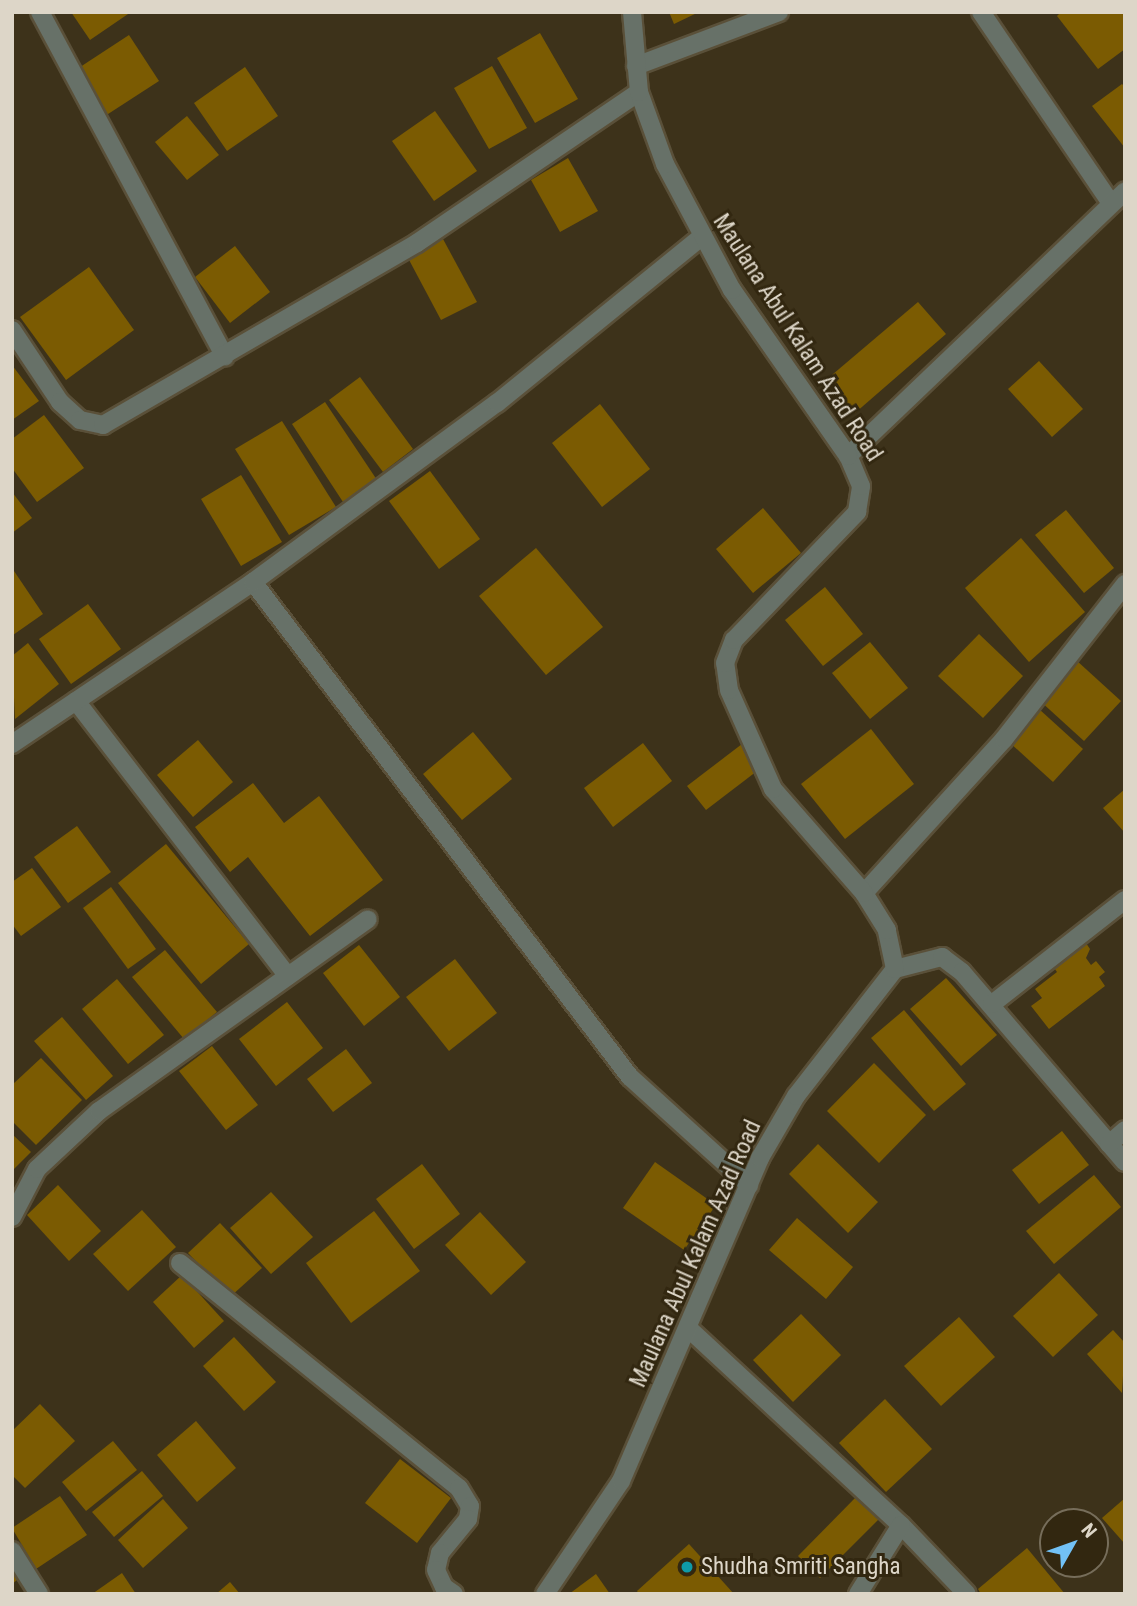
<!DOCTYPE html>
<style>
body{margin:0}
#map{position:relative;width:1137px;height:1606px;overflow:hidden;background:#3d321a;font-family:"Roboto Condensed",sans-serif}
div>[style]{position:absolute}
[style*='--x']{left:calc(var(--x)*1px);top:calc(var(--y)*1px);width:calc(var(--w)*1px);rotate:calc(var(--a)*1deg)}
.building>*{inset:0;background:#7b5b02}
.roads{filter:drop-shadow(2px 0 #5a5039) drop-shadow(-2px 0 #5a5039) drop-shadow(0 2px #5a5039) drop-shadow(0 -2px #5a5039)}
.minor>*{height:18px;margin:-9px;padding:0 9px;transform-origin:9px;border-radius:9px;background:#677168}
.dots>*{width:19px;height:19px;translate:-50% -50%;box-sizing:border-box;border:4px solid #322710;border-radius:50%}
span{translate:-50% -50%;white-space:nowrap;text-align:center;line-height:1.15;-webkit-text-stroke:6px #322710;paint-order:stroke}
.street-label{font-size:23px;color:#ddd6c8}
.poi-label{font-size:23px;color:#ddd6c8}
.left{translate:0 -50%;text-align:left}
.frame{position:absolute;inset:0;border:14px solid #ddd6c8;pointer-events:none}
.north{position:absolute;left:1039px;top:1508px;width:70px;height:70px;box-sizing:border-box;background:#322710;border:2px solid #766d5a;border-radius:50%;rotate:50deg;font-size:19px;font-weight:700;line-height:28px;text-align:center;color:#ddd6c8}
.north::after{content:'';display:block;margin:auto;width:24px;height:32px;background:#72c1f5;clip-path:polygon(50% 0,100% 100%,50% 72%,0 100%)}
</style>
<div id="map">
<div class="building">
<div style="clip-path:polygon(71px 12px,131px 12px,90px 40px)"></div>
<div style="clip-path:polygon(669px 12px,699px 12px,674px 24px)"></div>
<div style="clip-path:polygon(1061px 12px,1125px 12px,1125px 49px,1098px 69px,1057px 16px)"></div>
<div style="clip-path:polygon(540px 33px,578px 99px,535px 123px,497px 58px)"></div>
<div style="clip-path:polygon(129px 35px,159px 81px,105px 116px,74px 71px)"></div>
<div style="clip-path:polygon(492px 66px,527px 128px,489px 149px,454px 88px)"></div>
<div style="clip-path:polygon(245px 67px,278px 116px,227px 151px,194px 103px)"></div>
<div style="clip-path:polygon(1122px 84px,1125px 87px,1125px 148px,1092px 106px)"></div>
<div style="clip-path:polygon(435px 111px,477px 171px,434px 201px,392px 141px)"></div>
<div style="clip-path:polygon(187px 116px,219px 155px,187px 180px,155px 142px)"></div>
<div style="clip-path:polygon(568px 158px,598px 211px,560px 232px,531px 180px)"></div>
<div style="clip-path:polygon(443px 239px,477px 302px,441px 320px,408px 258px)"></div>
<div style="clip-path:polygon(235px 246px,270px 292px,230px 323px,195px 277px)"></div>
<div style="clip-path:polygon(89px 267px,134px 330px,66px 380px,20px 317px)"></div>
<div style="clip-path:polygon(918px 302px,946px 334px,855px 413px,826px 380px)"></div>
<div style="clip-path:polygon(1039px 361px,1083px 409px,1052px 437px,1008px 389px)"></div>
<div style="clip-path:polygon(12px 365px,39px 401px,12px 420px)"></div>
<div style="clip-path:polygon(360px 377px,413px 449px,383px 472px,329px 400px)"></div>
<div style="clip-path:polygon(325px 402px,377px 480px,343px 502px,292px 424px)"></div>
<div style="clip-path:polygon(600px 404px,650px 469px,602px 507px,552px 443px)"></div>
<div style="clip-path:polygon(44px 415px,84px 468px,37px 502px,12px 468px,12px 439px)"></div>
<div style="clip-path:polygon(282px 421px,336px 507px,289px 535px,235px 449px)"></div>
<div style="clip-path:polygon(430px 471px,480px 539px,439px 569px,389px 501px)"></div>
<div style="clip-path:polygon(241px 475px,282px 542px,241px 566px,201px 499px)"></div>
<div style="clip-path:polygon(12px 492px,32px 518px,12px 533px)"></div>
<div style="clip-path:polygon(763px 508px,801px 553px,753px 593px,716px 549px)"></div>
<div style="clip-path:polygon(1066px 510px,1114px 568px,1084px 593px,1035px 535px)"></div>
<div style="clip-path:polygon(1021px 538px,1085px 612px,1029px 662px,965px 588px)"></div>
<div style="clip-path:polygon(536px 548px,603px 627px,546px 675px,479px 596px)"></div>
<div style="clip-path:polygon(12px 568px,43px 614px,13px 635px,12px 633px)"></div>
<div style="clip-path:polygon(825px 587px,863px 634px,823px 666px,785px 620px)"></div>
<div style="clip-path:polygon(88px 604px,121px 649px,71px 684px,39px 639px)"></div>
<div style="clip-path:polygon(979px 634px,1023px 676px,983px 718px,938px 676px)"></div>
<div style="clip-path:polygon(870px 642px,908px 688px,870px 719px,832px 673px)"></div>
<div style="clip-path:polygon(28px 643px,59px 684px,15px 719px,12px 656px)"></div>
<div style="clip-path:polygon(1076px 660px,1121px 701px,1084px 741px,1039px 700px)"></div>
<div style="clip-path:polygon(1039px 709px,1083px 749px,1053px 782px,1009px 742px)"></div>
<div style="clip-path:polygon(871px 729px,914px 784px,845px 839px,801px 784px)"></div>
<div style="clip-path:polygon(473px 732px,512px 779px,462px 820px,423px 774px)"></div>
<div style="clip-path:polygon(198px 740px,233px 782px,193px 817px,157px 775px)"></div>
<div style="clip-path:polygon(643px 743px,672px 781px,613px 827px,584px 788px)"></div>
<div style="clip-path:polygon(742px 744px,761px 768px,706px 810px,687px 786px)"></div>
<div style="clip-path:polygon(253px 783px,284px 823px,319px 796px,383px 880px,310px 936px,248px 857px,230px 872px,195px 827px)"></div>
<div style="clip-path:polygon(1125px 789px,1125px 833px,1103px 808px)"></div>
<div style="clip-path:polygon(77px 826px,111px 872px,68px 903px,34px 857px)"></div>
<div style="clip-path:polygon(166px 844px,249px 944px,201px 984px,118px 883px)"></div>
<div style="clip-path:polygon(32px 868px,61px 907px,21px 936px,12px 924px,12px 882px)"></div>
<div style="clip-path:polygon(111px 887px,156px 949px,128px 969px,83px 908px)"></div>
<div style="clip-path:polygon(1084px 940px,1090px 949px,1086px 958px,1091px 965px,1096px 961px,1105px 972px,1099px 977px,1105px 986px,1049px 1029px,1031px 1006px,1042px 998px,1035px 989px,1057px 972px,1052px 965px)"></div>
<div style="clip-path:polygon(359px 945px,400px 997px,364px 1026px,323px 973px)"></div>
<div style="clip-path:polygon(165px 950px,217px 1012px,184px 1039px,132px 977px)"></div>
<div style="clip-path:polygon(455px 959px,497px 1013px,449px 1051px,406px 997px)"></div>
<div style="clip-path:polygon(946px 978px,997px 1035px,961px 1066px,910px 1009px)"></div>
<div style="clip-path:polygon(117px 979px,164px 1035px,128px 1064px,82px 1009px)"></div>
<div style="clip-path:polygon(287px 1002px,323px 1048px,276px 1086px,239px 1039px)"></div>
<div style="clip-path:polygon(904px 1010px,966px 1084px,934px 1111px,871px 1038px)"></div>
<div style="clip-path:polygon(62px 1017px,113px 1076px,86px 1100px,34px 1041px)"></div>
<div style="clip-path:polygon(212px 1046px,258px 1105px,226px 1130px,179px 1071px)"></div>
<div style="clip-path:polygon(346px 1049px,372px 1083px,333px 1112px,307px 1079px)"></div>
<div style="clip-path:polygon(41px 1058px,82px 1100px,36px 1145px,12px 1121px,12px 1085px)"></div>
<div style="clip-path:polygon(874px 1063px,926px 1115px,879px 1163px,827px 1111px)"></div>
<div style="clip-path:polygon(1062px 1131px,1089px 1165px,1039px 1204px,1012px 1170px)"></div>
<div style="clip-path:polygon(12px 1134px,31px 1152px,12px 1171px)"></div>
<div style="clip-path:polygon(818px 1144px,878px 1202px,848px 1233px,789px 1174px)"></div>
<div style="clip-path:polygon(655px 1162px,716px 1205px,684px 1250px,623px 1208px)"></div>
<div style="clip-path:polygon(422px 1164px,460px 1214px,414px 1249px,376px 1199px)"></div>
<div style="clip-path:polygon(1094px 1175px,1121px 1207px,1054px 1264px,1026px 1231px)"></div>
<div style="clip-path:polygon(58px 1185px,101px 1231px,69px 1261px,27px 1215px)"></div>
<div style="clip-path:polygon(271px 1192px,313px 1237px,271px 1274px,230px 1228px)"></div>
<div style="clip-path:polygon(142px 1210px,176px 1247px,128px 1291px,93px 1254px)"></div>
<div style="clip-path:polygon(374px 1211px,420px 1271px,351px 1323px,306px 1263px)"></div>
<div style="clip-path:polygon(480px 1212px,526px 1262px,491px 1295px,445px 1245px)"></div>
<div style="clip-path:polygon(797px 1218px,853px 1267px,826px 1299px,769px 1250px)"></div>
<div style="clip-path:polygon(220px 1223px,262px 1268px,230px 1297px,188px 1253px)"></div>
<div style="clip-path:polygon(1059px 1273px,1098px 1315px,1053px 1357px,1013px 1316px)"></div>
<div style="clip-path:polygon(182px 1275px,224px 1321px,194px 1348px,153px 1302px)"></div>
<div style="clip-path:polygon(801px 1314px,841px 1355px,793px 1402px,753px 1360px)"></div>
<div style="clip-path:polygon(959px 1317px,995px 1357px,941px 1406px,904px 1366px)"></div>
<div style="clip-path:polygon(1113px 1330px,1125px 1343px,1122px 1393px,1087px 1354px)"></div>
<div style="clip-path:polygon(234px 1337px,276px 1382px,244px 1411px,203px 1366px)"></div>
<div style="clip-path:polygon(885px 1399px,932px 1449px,886px 1492px,839px 1443px)"></div>
<div style="clip-path:polygon(40px 1404px,75px 1441px,25px 1488px,12px 1475px,12px 1431px)"></div>
<div style="clip-path:polygon(196px 1421px,236px 1468px,197px 1502px,157px 1455px)"></div>
<div style="clip-path:polygon(113px 1441px,137px 1470px,86px 1511px,62px 1482px)"></div>
<div style="clip-path:polygon(400px 1459px,451px 1498px,417px 1543px,365px 1503px)"></div>
<div style="clip-path:polygon(142px 1471px,163px 1496px,114px 1537px,92px 1512px)"></div>
<div style="clip-path:polygon(60px 1496px,87px 1535px,36px 1569px,12px 1528px)"></div>
<div style="clip-path:polygon(857px 1496px,879px 1519px,820px 1578px,798px 1556px)"></div>
<div style="clip-path:polygon(1125px 1498px,1125px 1544px,1102px 1518px)"></div>
<div style="clip-path:polygon(163px 1499px,188px 1528px,143px 1568px,118px 1540px)"></div>
<div style="clip-path:polygon(689px 1544px,734px 1594px,639px 1594px,637px 1591px)"></div>
<div style="clip-path:polygon(1027px 1548px,1065px 1594px,981px 1594px,978px 1589px)"></div>
<div style="clip-path:polygon(12px 1565px,22px 1576px,12px 1584px)"></div>
<div style="clip-path:polygon(122px 1573px,136px 1594px,92px 1594px)"></div>
<div style="clip-path:polygon(596px 1574px,610px 1594px,569px 1594px)"></div>
<div style="clip-path:polygon(230px 1582px,240px 1594px,216px 1594px)"></div>
</div>
<div class="roads">
<div class="minor">
<div style="--x:40;--y:12;--w:391;--a:61.8"></div>
<div style="--x:981;--y:12;--w:231;--a:55.8"></div>
<div style="--x:636;--y:66;--w:153;--a:-20.7"></div>
<div style="--x:12;--y:330;--w:87;--a:56.3"></div>
<div style="--x:60;--y:402;--w:27;--a:42"></div>
<div style="--x:80;--y:420;--w:24;--a:12"></div>
<div style="--x:103;--y:425;--w:363;--a:-30.1"></div>
<div style="--x:417;--y:243;--w:268;--a:-34.2"></div>
<div style="--x:848;--y:456;--w:383;--a:-43.7"></div>
<div style="--x:253;--y:582;--w:622;--a:52.71"></div>
<div style="--x:630;--y:1077;--w:161;--a:42.2"></div>
<div style="--x:76;--y:701;--w:347;--a:52.4"></div>
<div style="--x:12;--y:744;--w:290;--a:-33.9"></div>
<div style="--x:253;--y:582;--w:303;--a:-36.3"></div>
<div style="--x:497;--y:403;--w:263;--a:-39.1"></div>
<div style="--x:864;--y:893;--w:208;--a:-47.7"></div>
<div style="--x:1004;--y:739;--w:197;--a:-52"></div>
<div style="--x:895;--y:969;--w:49;--a:-14.3"></div>
<div style="--x:942;--y:957;--w:25;--a:37"></div>
<div style="--x:962;--y:972;--w:250;--a:49.4"></div>
<div style="--x:992;--y:1004;--w:169;--a:-38"></div>
<div style="--x:1109;--y:1144;--w:21;--a:-41"></div>
<div style="--x:12;--y:1217;--w:54;--a:-62.5"></div>
<div style="--x:37;--y:1169;--w:85;--a:-43.1"></div>
<div style="--x:99;--y:1111;--w:330;--a:-35.5"></div>
<div style="--x:180;--y:1263;--w:358;--a:38.9"></div>
<div style="--x:459;--y:1488;--w:21;--a:59"></div>
<div style="--x:470;--y:1506;--w:13;--a:99"></div>
<div style="--x:468;--y:1519;--w:44;--a:129.5"></div>
<div style="--x:440;--y:1553;--w:17;--a:103"></div>
<div style="--x:436;--y:1570;--w:19;--a:65"></div>
<div style="--x:444;--y:1587;--w:12;--a:35"></div>
<div style="--x:688;--y:1328;--w:290;--a:42.8"></div>
<div style="--x:901;--y:1525;--w:95;--a:46.3"></div>
<div style="--x:12;--y:1551;--w:51;--a:57.9"></div>
<div style="--x:545;--y:1594;--w:136;--a:-56.1"></div>
<div style="--x:621;--y:1481;--w:352;--a:-66.7"></div>
<div style="--x:760;--y:1158;--w:72;--a:-59.9"></div>
<div style="--x:796;--y:1096;--w:161;--a:-52.1"></div>
<div style="--x:895;--y:969;--w:40;--a:-102"></div>
<div style="--x:887;--y:930;--w:44;--a:-121.9"></div>
<div style="--x:864;--y:893;--w:138;--a:-131.2"></div>
<div style="--x:773;--y:789;--w:108;--a:-114"></div>
<div style="--x:729;--y:690;--w:27;--a:-98"></div>
<div style="--x:725;--y:663;--w:25;--a:-69"></div>
<div style="--x:734;--y:640;--w:178;--a:-46.1"></div>
<div style="--x:857;--y:512;--w:26;--a:-81"></div>
<div style="--x:861;--y:486;--w:33;--a:-113"></div>
<div style="--x:848;--y:456;--w:203;--a:-124.9"></div>
<div style="--x:732;--y:290;--w:143;--a:-118"></div>
<div style="--x:665;--y:164;--w:77;--a:-109.9"></div>
<div style="--x:639;--y:92;--w:80;--a:-95"></div>
<div style="--x:858;--y:1594;--w:81;--a:-58.1"></div>
</div>
</div>
<div class="dots">
<div style="left:687px;top:1567px;background:#0f9aa8"></div>
</div>
<div class="street-label">
<span style="left:797px;top:338px;rotate:57deg">Maulana Abul Kalam Azad Road</span>
<span style="left:696px;top:1254px;rotate:-66deg">Maulana Abul Kalam Azad Road</span>
</div>
<div class="poi-label">
<span class="left" style="left:701px;top:1567px">Shudha Smriti Sangha</span>
</div>
<div class="frame"></div>
<div class="north">N</div>
</div>
